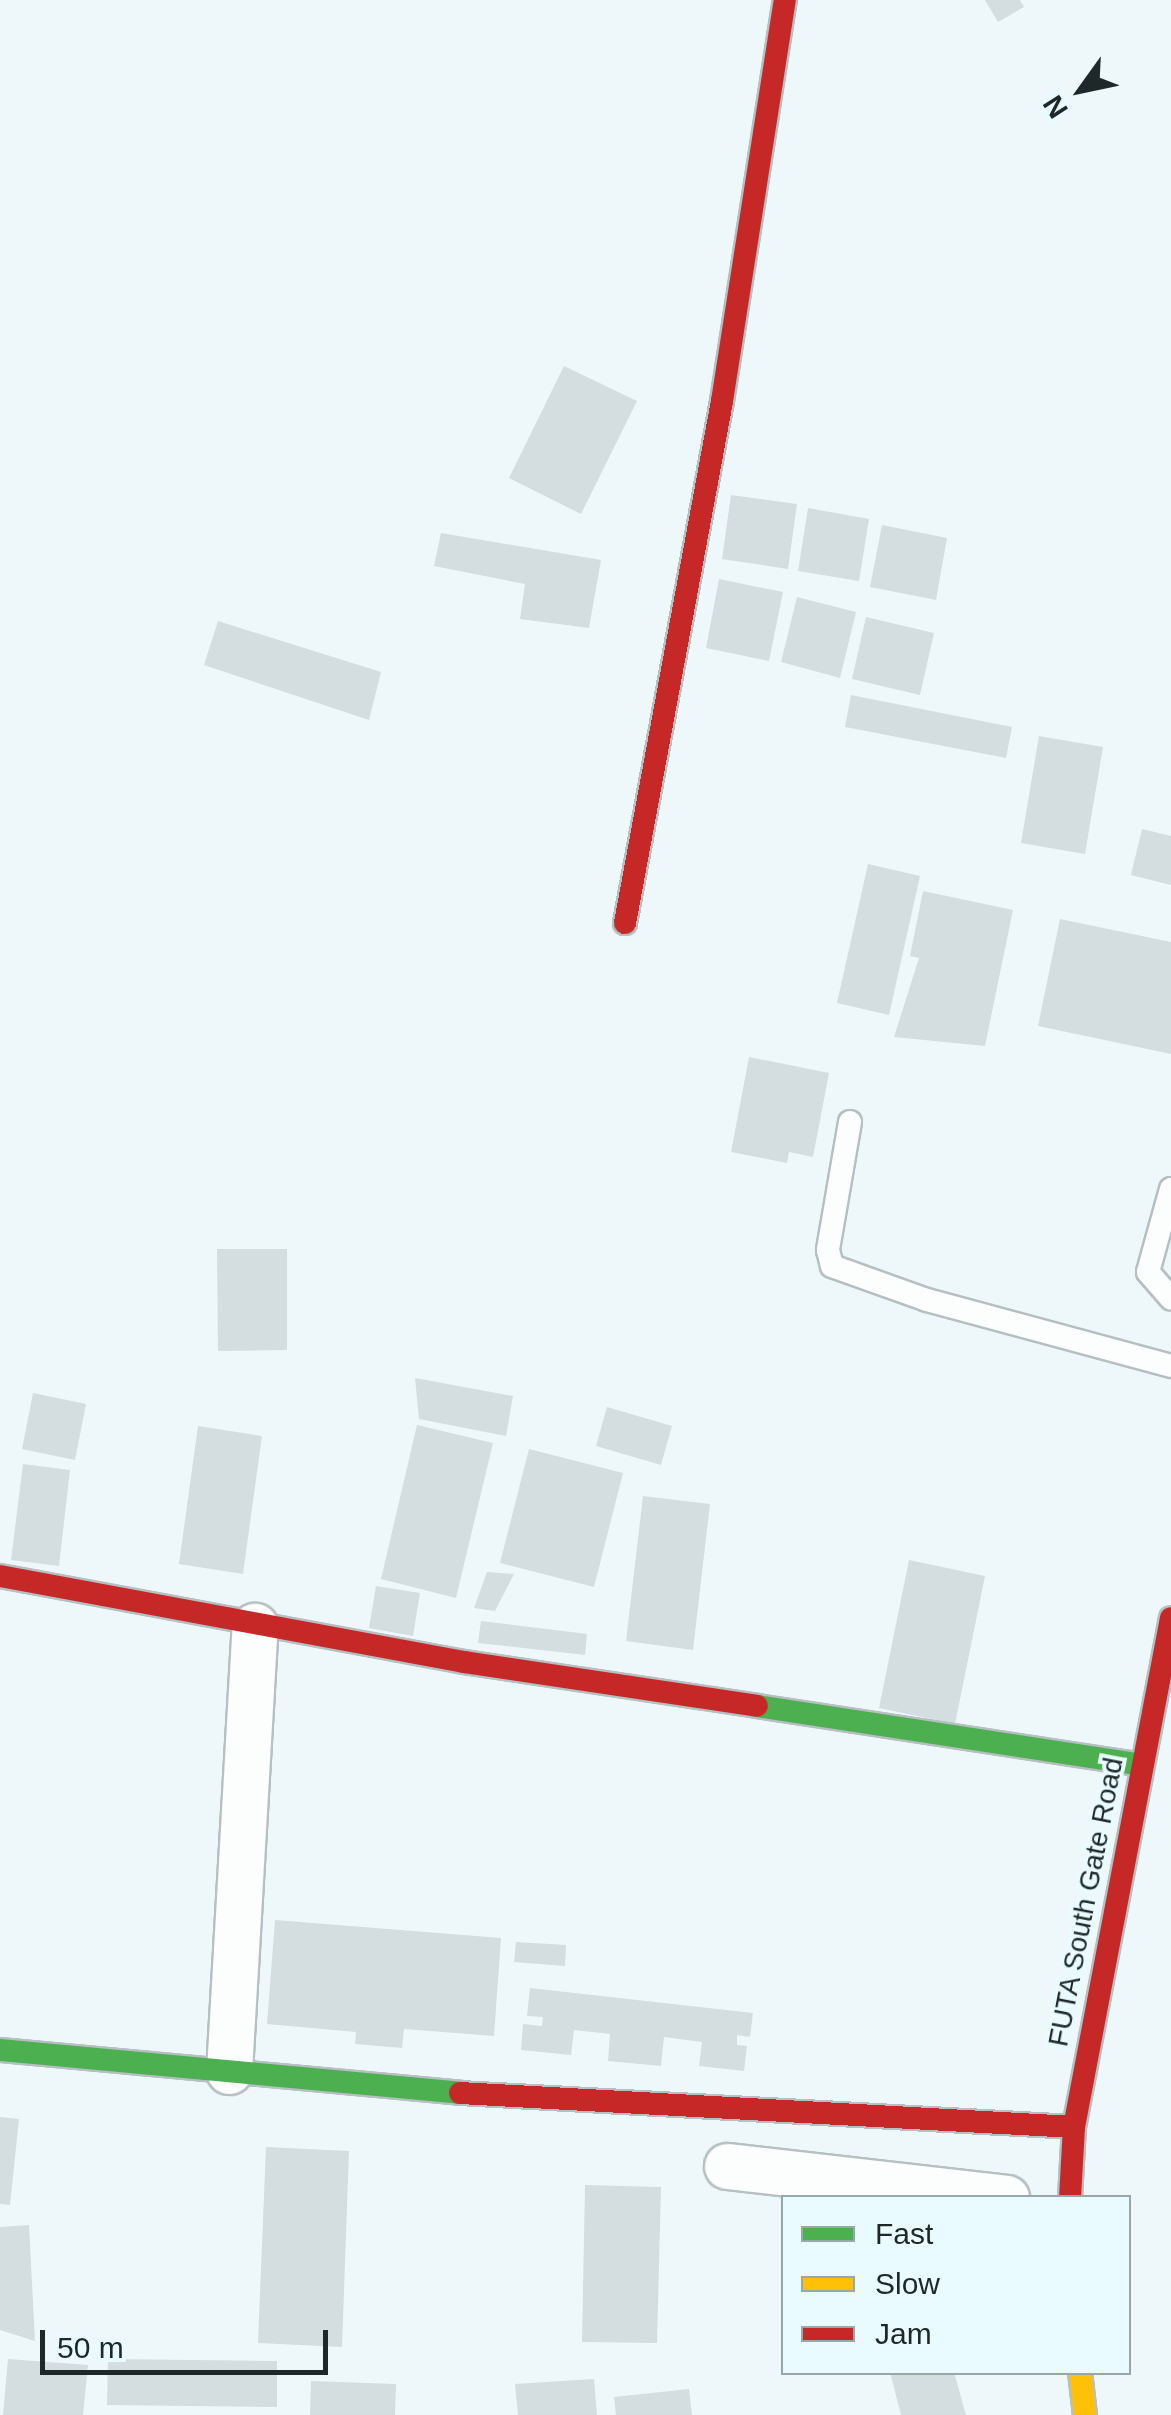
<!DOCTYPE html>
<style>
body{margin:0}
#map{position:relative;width:1171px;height:2415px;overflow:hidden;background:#eef8fa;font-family:Helvetica,sans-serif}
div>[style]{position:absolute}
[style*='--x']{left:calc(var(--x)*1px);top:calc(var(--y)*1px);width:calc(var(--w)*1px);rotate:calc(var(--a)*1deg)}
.building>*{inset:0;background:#d4dddf}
.roads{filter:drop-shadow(2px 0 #b6bfc1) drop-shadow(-2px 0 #b6bfc1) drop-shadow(0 2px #b6bfc1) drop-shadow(0 -2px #b6bfc1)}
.lane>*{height:22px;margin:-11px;padding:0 11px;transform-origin:11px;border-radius:11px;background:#fcfefe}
.street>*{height:45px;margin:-22.5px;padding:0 22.5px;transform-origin:22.5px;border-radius:22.5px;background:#fcfefe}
.fast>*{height:22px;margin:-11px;padding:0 11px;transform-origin:11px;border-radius:11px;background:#4caf50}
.slow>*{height:22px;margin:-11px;padding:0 11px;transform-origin:11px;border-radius:11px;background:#ffc107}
.jam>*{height:22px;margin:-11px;padding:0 11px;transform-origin:11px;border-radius:11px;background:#c62828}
span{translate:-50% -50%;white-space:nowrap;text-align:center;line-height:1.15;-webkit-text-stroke:8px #e9fbff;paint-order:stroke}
.street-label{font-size:28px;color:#1f2829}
.legend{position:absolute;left:781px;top:2195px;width:350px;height:180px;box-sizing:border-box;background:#e9fbff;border:2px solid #98a7a9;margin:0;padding:12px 18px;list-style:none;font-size:30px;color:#1f2829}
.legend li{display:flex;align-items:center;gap:20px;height:50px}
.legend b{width:50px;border:2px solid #98a7a9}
.north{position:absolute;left:1031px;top:40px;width:100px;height:100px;-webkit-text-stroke:8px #e9fbff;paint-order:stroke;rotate:237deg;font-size:28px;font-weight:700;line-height:40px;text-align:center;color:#1f2829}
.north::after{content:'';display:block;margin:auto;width:35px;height:45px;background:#1f2829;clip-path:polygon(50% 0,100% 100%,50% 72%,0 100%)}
.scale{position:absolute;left:40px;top:2330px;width:288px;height:45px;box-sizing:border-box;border:5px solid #1f2829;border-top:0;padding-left:12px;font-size:30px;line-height:35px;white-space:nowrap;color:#1f2829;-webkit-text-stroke:8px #e9fbff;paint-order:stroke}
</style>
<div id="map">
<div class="building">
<div style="clip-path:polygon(985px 0,1020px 0,1024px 7px,998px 22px)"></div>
<div style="clip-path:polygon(564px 366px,637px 401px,581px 514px,509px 478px)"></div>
<div style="clip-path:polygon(731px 495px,797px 504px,788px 569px,722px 559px)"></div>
<div style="clip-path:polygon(808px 508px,869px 519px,859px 581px,798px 571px)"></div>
<div style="clip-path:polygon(882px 525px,947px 538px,936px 600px,870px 587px)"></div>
<div style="clip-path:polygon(441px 533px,601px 560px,589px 628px,520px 619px,525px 584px,434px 566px)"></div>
<div style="clip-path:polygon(719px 579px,783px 592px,769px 661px,706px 648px)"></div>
<div style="clip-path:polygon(797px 597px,856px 612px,840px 678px,781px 662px)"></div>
<div style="clip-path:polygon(866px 617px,934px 633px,920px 695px,852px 679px)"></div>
<div style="clip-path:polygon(218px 621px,381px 672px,369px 720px,204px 665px)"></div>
<div style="clip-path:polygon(851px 695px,1012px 727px,1006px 758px,845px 727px)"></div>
<div style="clip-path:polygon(1039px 736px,1103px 747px,1085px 854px,1021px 843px)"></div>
<div style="clip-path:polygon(1142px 829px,1171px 836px,1171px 885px,1131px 875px)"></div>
<div style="clip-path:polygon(868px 864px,920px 876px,889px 1015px,837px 1003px)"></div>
<div style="clip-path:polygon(923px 891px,1013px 910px,985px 1046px,894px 1037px,919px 958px,910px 956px)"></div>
<div style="clip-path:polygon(1060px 919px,1171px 942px,1171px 1054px,1038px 1026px)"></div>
<div style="clip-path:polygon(749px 1057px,829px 1073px,813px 1157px,789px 1152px,787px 1163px,731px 1152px)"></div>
<div style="clip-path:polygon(217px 1249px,287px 1249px,287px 1350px,218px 1351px)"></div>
<div style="clip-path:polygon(415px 1378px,513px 1396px,506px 1436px,419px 1419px)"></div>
<div style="clip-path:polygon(33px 1393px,86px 1404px,75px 1460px,22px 1449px)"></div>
<div style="clip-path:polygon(607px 1407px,672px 1426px,661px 1465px,596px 1446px)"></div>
<div style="clip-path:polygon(417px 1425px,493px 1443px,456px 1598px,381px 1579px)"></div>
<div style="clip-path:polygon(198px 1426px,262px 1436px,243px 1574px,179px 1564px)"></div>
<div style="clip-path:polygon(529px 1449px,623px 1473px,594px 1587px,500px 1563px)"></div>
<div style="clip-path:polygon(23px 1464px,70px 1470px,59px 1566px,11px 1560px)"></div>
<div style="clip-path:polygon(643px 1496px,710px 1504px,693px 1650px,626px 1641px)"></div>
<div style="clip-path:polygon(909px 1560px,985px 1576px,955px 1724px,879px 1708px)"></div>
<div style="clip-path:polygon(487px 1572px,514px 1574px,495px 1611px,474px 1608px)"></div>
<div style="clip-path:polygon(376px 1586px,420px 1593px,413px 1636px,369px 1628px)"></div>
<div style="clip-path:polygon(481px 1621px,587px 1634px,585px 1655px,478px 1643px)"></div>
<div style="clip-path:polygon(275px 1920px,501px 1938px,494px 2036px,404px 2029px,402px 2048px,355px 2044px,356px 2032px,267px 2024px)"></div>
<div style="clip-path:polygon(516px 1942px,566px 1945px,565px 1966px,514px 1962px)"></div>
<div style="clip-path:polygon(530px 1988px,753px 2013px,750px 2037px,737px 2035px,737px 2045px,747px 2046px,744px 2071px,699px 2066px,702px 2042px,664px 2037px,661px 2066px,608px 2061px,610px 2034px,574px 2030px,571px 2055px,521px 2050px,523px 2024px,542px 2026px,543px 2017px,527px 2016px)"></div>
<div style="clip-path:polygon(0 2117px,19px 2119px,10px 2205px,0 2204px)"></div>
<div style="clip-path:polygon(266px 2147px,349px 2151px,342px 2347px,258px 2343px)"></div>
<div style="clip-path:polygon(585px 2185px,661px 2187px,657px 2343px,582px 2342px)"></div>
<div style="clip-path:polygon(29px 2225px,35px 2341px,0 2330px,0 2227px)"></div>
<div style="clip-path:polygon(8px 2359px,88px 2365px,83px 2415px,3px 2415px)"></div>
<div style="clip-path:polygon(108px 2359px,277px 2361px,277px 2407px,107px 2405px)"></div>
<div style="clip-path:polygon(890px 2372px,954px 2372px,966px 2415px,901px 2415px)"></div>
<div style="clip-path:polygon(594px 2379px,597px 2415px,518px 2415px,515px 2384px)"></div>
<div style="clip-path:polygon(311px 2381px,396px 2384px,395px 2415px,310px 2415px)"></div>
<div style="clip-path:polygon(689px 2389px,692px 2415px,616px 2415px,614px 2397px)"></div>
</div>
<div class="roads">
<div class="lane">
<div style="--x:850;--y:1122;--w:130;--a:99.8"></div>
<div style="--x:828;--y:1250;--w:16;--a:76"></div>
<div style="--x:832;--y:1266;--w:101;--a:19.7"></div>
<div style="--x:927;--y:1300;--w:253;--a:15.1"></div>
<div style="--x:1171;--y:1189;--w:86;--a:105.5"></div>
<div style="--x:1148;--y:1272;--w:35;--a:49"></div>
</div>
<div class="street">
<div style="--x:229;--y:2071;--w:446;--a:-86.7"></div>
<div style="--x:727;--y:2166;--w:281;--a:6.5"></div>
</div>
<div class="fast">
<div style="--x:757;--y:1706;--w:390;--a:8.7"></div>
<div style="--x:0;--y:2050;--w:462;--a:5.3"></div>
</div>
<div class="slow">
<div style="--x:1080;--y:2372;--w:43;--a:83.4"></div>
</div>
<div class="jam">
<div style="--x:625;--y:923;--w:531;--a:-79.47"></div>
<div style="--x:722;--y:401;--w:406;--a:-81.1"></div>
<div style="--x:0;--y:1576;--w:472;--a:10.5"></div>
<div style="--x:464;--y:1662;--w:296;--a:8.5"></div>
<div style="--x:460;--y:2093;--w:615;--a:3.17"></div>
<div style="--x:1070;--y:2198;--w:71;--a:-86.8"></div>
<div style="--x:1074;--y:2127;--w:518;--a:-79.21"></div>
</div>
</div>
<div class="street-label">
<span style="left:1086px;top:1902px;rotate:-79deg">FUTA South Gate Road</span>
</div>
<ul class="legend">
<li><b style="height:12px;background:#4caf50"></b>Fast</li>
<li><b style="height:12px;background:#ffc107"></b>Slow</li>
<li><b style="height:12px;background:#c62828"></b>Jam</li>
</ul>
<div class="north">N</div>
<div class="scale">50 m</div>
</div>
